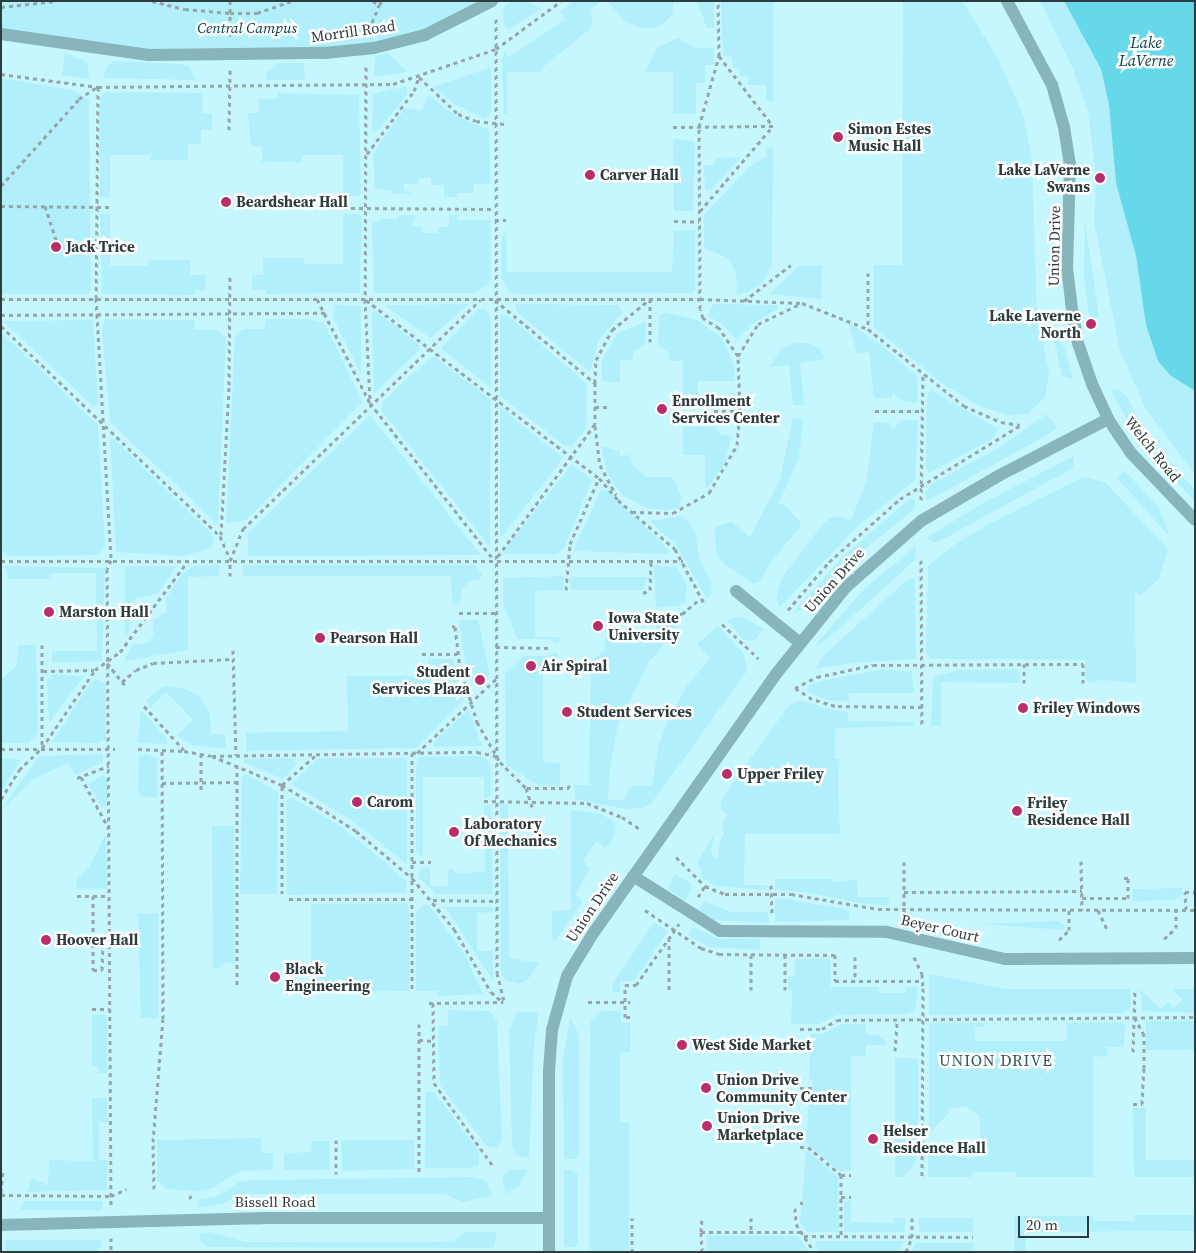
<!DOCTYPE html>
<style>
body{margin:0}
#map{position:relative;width:1196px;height:1253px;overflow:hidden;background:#ebfafc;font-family:"Source Serif 4",serif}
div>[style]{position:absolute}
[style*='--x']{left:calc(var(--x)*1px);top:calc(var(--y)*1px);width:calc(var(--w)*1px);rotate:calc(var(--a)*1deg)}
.built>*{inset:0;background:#c6f7ff}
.green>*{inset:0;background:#b1f0fb}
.water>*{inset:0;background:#66d8e9}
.path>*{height:3px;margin-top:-1.5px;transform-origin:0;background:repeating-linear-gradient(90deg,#96a5a7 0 4px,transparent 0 8px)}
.minor>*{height:12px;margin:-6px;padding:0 6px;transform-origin:6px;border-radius:6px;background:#88b4bb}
.dots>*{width:14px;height:14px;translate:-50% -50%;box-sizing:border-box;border:2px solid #fff;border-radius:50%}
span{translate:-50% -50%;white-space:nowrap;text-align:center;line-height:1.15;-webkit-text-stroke:5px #fff;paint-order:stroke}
.park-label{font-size:15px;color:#094047;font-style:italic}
.street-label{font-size:15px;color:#2d3c3e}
.poi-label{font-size:15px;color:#2d3c3e;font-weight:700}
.left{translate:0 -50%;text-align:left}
.right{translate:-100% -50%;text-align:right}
.water-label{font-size:16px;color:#0c4149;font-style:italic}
.neighbourhood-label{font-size:16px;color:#34565c;letter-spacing:1px}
.frame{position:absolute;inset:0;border:2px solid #2d3c3e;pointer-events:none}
.scale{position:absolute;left:1018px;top:1216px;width:71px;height:22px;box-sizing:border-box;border:2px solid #2d3c3e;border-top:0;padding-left:6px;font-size:15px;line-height:18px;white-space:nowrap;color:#2d3c3e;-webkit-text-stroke:4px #fff;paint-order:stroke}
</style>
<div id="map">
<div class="built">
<div style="clip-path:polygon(1px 1px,1195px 1px,1195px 1252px,1px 1252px)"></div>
</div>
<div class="green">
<div style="clip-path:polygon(1px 1px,492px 1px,470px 15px,374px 48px,149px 55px,1px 34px)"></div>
<div style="clip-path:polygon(513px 1px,527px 1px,541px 9px,509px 29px,504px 25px,503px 15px,505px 6px)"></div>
<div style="clip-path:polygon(573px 1px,601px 1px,590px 10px,593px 16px,591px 28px,543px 67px,542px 72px,507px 72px,507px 115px,504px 114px,502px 60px,506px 49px,507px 58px,566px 19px,560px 12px)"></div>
<div style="clip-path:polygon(607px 1px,674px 1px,672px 15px,665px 22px,655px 28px,642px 28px,627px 23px)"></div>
<div style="clip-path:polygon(697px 1px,714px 1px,714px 28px,707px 28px)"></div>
<div style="clip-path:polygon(721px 1px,773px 1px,773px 101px,766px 101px,766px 85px,748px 85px,748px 76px,740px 76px,739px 69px,733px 68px,732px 57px,723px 56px)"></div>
<div style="clip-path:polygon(903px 1px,962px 1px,998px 58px,1024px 118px,1032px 159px,1037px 316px,1049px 372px,1045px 397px,1028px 414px,1007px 415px,978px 405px,941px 383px,874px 327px,874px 265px,902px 265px)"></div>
<div style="clip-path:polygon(1040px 1px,1064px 1px,1101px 69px,1109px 105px,1116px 183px,1136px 256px,1146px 325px,1158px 361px,1195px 391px,1195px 474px,1145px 408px,1120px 351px,1094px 222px,1096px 176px,1088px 112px,1073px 69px)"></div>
<div style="clip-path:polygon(678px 38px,695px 48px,714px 48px,714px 65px,705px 65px,705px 83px,696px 83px,696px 114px,673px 114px,673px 72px,645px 72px,657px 48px)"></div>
<div style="clip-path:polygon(65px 53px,87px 62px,89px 79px,62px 75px)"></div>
<div style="clip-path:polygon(388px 53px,407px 72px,374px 77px,375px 56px)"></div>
<div style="clip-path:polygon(114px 61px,183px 64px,190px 67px,195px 80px,103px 78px,107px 66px)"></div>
<div style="clip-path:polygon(278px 63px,304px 63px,305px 80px,266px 80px,267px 72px)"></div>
<div style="clip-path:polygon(491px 67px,491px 113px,485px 119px,456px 105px,433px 87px)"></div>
<div style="clip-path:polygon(1px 78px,73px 90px,89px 100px,91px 292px,88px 294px,1px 294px)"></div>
<div style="clip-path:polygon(405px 86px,408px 94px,377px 131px,372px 131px,373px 94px)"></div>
<div style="clip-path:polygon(105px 92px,203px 93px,202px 113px,212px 114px,212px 130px,201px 130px,201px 144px,188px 144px,188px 160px,150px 160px,150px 155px,110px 155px,110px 198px,100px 197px,100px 97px)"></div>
<div style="clip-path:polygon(278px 93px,359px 95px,361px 193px,358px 196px,343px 197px,343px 155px,302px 155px,302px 162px,262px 162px,262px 146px,251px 146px,248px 113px,259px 113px,259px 99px,278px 98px)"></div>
<div style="clip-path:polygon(428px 95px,456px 116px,489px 130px,491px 184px,474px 184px,473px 193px,457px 193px,457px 197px,444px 197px,444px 185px,431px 185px,431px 178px,419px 178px,418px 184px,404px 184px,404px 191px,410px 191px,410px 194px,393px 194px,393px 191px,375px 188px,373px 155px,379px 144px,405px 108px,422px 110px)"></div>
<div style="clip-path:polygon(673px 139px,695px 141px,693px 211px,674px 211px)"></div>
<div style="clip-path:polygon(773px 147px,772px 265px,762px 283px,748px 292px,737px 294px,736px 273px,728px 258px,704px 248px,704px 215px,749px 167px,767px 156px,767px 148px)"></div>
<div style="clip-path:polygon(741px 157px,712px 189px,705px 190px,704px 165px,715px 165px,715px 158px)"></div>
<div style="clip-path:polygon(100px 214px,110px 214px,110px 266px,148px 266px,149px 260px,190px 260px,190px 275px,205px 275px,206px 290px,195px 290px,195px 295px,102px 294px)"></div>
<div style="clip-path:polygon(343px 214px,358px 214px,362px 218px,360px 293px,266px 294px,266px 290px,252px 290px,252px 275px,263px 275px,263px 258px,304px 258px,304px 264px,343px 264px)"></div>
<div style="clip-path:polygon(398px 215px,416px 215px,411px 226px,422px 226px,422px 233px,438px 233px,439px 227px,449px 227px,449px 215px,457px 215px,457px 220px,491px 220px,491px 279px,487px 285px,475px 293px,374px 293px,372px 224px,380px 219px,397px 219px)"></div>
<div style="clip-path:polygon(1085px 222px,1099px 316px,1090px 321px,1084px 279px)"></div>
<div style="clip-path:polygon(695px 230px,695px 291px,692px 293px,515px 294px,509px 291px,501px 277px,502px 237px,506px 232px,507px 272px,672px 272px,674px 231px)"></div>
<div style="clip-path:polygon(822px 265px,821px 299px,769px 294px,799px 266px)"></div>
<div style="clip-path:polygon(469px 304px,430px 338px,385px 306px,387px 305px)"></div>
<div style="clip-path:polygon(515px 304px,619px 305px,622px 313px,599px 340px,590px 372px,517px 312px)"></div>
<div style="clip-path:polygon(713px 304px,777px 305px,779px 308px,755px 322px,737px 340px,721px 323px,708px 316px)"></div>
<div style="clip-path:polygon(334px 305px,361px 306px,361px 374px,333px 318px)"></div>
<div style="clip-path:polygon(484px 308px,491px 316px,491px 388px,441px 348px,478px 309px)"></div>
<div style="clip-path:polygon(376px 311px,418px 344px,420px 349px,374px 394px,372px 312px)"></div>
<div style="clip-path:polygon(665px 312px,697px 320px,721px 337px,734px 364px,735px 381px,698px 381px,698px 395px,683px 395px,683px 361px,670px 361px,668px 352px,658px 344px,659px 316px)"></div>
<div style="clip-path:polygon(500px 315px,508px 315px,587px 384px,586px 429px,572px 446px,564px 445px,500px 396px)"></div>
<div style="clip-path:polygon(105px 319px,194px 320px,195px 329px,219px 330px,222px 336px,226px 336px,218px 525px,110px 422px,102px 331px)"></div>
<div style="clip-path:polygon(266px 319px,308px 319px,324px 323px,363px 402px,245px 521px,226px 523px,235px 336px,243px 329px,264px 329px)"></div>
<div style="clip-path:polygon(93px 320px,98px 403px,94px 407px,3px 321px)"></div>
<div style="clip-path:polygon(646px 321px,645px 344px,634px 352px,632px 360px,620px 361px,620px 383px,602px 381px,602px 360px,617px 334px)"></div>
<div style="clip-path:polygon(848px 322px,876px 341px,917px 376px,918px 402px,904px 402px,892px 393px,892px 398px,874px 398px,869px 352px,857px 354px)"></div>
<div style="clip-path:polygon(1051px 327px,1064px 347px,1073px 379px,1062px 376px)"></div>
<div style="clip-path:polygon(1px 332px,98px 425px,105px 547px,98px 555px,8px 556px,4px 553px,1px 541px)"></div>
<div style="clip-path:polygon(796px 343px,809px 343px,820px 349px,825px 359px,800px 363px,804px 405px,793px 405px,789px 365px,769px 367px,782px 348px)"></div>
<div style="clip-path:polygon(431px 357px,435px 357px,491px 400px,490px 547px,381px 410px,383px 401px)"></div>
<div style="clip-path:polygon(1117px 389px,1126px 395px,1139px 419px,1140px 425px,1135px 434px,1111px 390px)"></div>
<div style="clip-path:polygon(931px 390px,998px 429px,992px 439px,929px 473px,926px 467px,927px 396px)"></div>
<div style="clip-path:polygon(500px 407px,563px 458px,502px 537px,500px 535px)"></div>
<div style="clip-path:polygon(1046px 414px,1057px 427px,1049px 434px,927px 501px,925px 494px,930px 485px,1000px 447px)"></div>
<div style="clip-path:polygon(370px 415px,481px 555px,248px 556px,248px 533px)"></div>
<div style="clip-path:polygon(793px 418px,803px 419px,799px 458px,779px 503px,787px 507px,800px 522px,800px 527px,770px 563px,760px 582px,753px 584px,721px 561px,716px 554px,715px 532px,716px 526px,732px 522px,750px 537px,780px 479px)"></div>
<div style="clip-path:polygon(903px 420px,918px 420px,915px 480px,859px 525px,780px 607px,776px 599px,782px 578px,822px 525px,830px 518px,840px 516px,851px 521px,867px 479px,874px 422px,891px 423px,892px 429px)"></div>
<div style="clip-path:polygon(683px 426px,714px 426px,720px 434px,732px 436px,724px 465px,708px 487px,705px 487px,705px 455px,683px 455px)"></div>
<div style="clip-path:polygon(110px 439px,114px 439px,209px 531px,214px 537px,211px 548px,184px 556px,116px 552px)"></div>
<div style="clip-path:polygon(601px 446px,620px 451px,620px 456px,630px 455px,633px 466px,646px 477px,672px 477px,682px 497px,679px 507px,670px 510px,649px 509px,623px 496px,607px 473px)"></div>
<div style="clip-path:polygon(1154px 451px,1162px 453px,1195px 490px,1195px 501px,1148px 452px)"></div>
<div style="clip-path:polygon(1074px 456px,1073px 468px,936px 543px,926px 538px,983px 503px)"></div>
<div style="clip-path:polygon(572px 464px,592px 480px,564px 548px,557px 554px,505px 554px,504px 550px)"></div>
<div style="clip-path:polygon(1124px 470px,1159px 507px,1170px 537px,1118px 479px)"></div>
<div style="clip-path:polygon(1084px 477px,1105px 482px,1168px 549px,1159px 579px,1141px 595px,1135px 591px,1136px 683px,1102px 680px,1089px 683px,1085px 678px,1085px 660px,930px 659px,926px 652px,928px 566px,954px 545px,989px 524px)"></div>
<div style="clip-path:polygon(601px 490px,607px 490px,669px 550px,669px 554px,573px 551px)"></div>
<div style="clip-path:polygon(910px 499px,915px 500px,915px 509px,857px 555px,807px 608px,792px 614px,843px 556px)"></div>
<div style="clip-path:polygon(683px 516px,695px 531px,700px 561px,711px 582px,712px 592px,707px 599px,676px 545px,650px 521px)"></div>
<div style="clip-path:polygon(916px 546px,915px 560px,841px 627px,819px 645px,817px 643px,864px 589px)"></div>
<div style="clip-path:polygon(219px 565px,219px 576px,188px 577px,188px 650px,124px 661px,133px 643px,138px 645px,149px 642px,153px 635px,153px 620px,166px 612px,166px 598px,183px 573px,194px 566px)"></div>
<div style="clip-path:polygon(243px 565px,474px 565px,482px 574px,480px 579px,470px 581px,463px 588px,459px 605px,452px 605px,451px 576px,243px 576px)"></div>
<div style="clip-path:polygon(654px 565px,677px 568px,687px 586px,685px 602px,678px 606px,656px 607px)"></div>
<div style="clip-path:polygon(5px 566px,105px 568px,102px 661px,52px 663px,52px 651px,97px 651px,96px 573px,52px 573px,51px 579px,8px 579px)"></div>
<div style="clip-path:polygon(125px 566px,177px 566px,157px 594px,137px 598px,131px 604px,129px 631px,125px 637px)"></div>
<div style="clip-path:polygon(564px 576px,563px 590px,535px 591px,535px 637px,559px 637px,559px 643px,548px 639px,517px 639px,503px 603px,503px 578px)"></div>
<div style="clip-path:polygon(570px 577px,648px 577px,642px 590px,570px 590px)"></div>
<div style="clip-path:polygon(915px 578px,916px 659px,852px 663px,815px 669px,824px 655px,907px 580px)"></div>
<div style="clip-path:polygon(742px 616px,764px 629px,754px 641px,744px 640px,727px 620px)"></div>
<div style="clip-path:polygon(459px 620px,478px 620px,490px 674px,484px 681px,467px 677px)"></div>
<div style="clip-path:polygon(672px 621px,679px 626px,649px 662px,618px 725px,610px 769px,608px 800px,624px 800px,629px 788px,635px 785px,652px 786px,658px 748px,667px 723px,686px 687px,710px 658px,697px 644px,718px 626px,743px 653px,747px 666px,745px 674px,651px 804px,643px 808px,626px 809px,575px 799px,574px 785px,589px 785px,591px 662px,605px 650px,605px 637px,656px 635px,656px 622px)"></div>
<div style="clip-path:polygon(19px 645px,36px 645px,38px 733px,28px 743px,1px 743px,1px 680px,16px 666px)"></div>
<div style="clip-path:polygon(552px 653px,558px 653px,558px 659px,543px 659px,543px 762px,560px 763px,560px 785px,538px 785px,506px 765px,505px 674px,523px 656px,548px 656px)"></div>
<div style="clip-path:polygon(428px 659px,453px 659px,465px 700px,416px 748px,246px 751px,246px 733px,348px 731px,347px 676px,428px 676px)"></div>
<div style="clip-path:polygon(883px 669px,912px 672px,914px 693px,849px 693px,849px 702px,828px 700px,807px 692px,809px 685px,821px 681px)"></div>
<div style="clip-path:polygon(1016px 669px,1020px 673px,1020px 683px,941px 682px,941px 726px,931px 726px,933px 677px,958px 670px)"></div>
<div style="clip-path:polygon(53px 674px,84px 676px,49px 723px,47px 680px)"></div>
<div style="clip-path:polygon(97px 679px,105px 683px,106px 740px,96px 743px,52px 742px,91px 682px)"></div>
<div style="clip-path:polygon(164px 686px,186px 689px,202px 698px,210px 714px,211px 734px,225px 734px,226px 749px,192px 745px,177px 736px,193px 720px,166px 692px,150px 708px,146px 700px)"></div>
<div style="clip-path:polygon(801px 700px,824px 708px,848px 712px,848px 721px,913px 722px,913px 726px,835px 728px,835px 759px,840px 759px,838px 778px,840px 834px,745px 834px,744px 885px,767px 885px,767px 890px,716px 886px,702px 877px,698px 862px,715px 832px,711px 850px,712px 856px,718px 858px,719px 844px,724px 833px,722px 823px,728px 815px,720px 809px,722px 798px,789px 705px)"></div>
<div style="clip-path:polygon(469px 709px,482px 746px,434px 747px,434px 741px)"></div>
<div style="clip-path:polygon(141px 710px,167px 739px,167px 744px,138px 743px)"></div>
<div style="clip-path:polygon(103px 754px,103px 762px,75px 775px,68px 763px,34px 779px,1px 810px,39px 756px)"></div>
<div style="clip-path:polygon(146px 754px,157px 758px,157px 798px,141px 796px,138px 792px,139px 756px)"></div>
<div style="clip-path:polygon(419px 757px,477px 756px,486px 758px,491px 764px,491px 797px,484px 798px,484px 777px,423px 777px,423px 858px,416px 851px,416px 764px)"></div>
<div style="clip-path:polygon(1px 758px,21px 760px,1px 792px)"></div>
<div style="clip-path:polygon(294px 758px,297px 764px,283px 779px,243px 762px,246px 759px)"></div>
<div style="clip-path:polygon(318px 758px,407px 758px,407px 864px,351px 820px,291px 784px)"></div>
<div style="clip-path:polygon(246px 774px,278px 792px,277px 894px,240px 894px,242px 778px)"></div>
<div style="clip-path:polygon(103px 775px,107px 778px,107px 805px,102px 808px,88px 784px)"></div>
<div style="clip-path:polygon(291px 797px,340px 826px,384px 861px,406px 881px,407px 893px,287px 895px,287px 800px)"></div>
<div style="clip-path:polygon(500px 804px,508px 804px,509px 958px,539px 963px,528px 979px,519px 984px,505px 980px,501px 972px)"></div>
<div style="clip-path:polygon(484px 805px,491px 805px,493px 894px,436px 894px,418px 877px,421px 868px,430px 867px,430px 886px,448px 886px,448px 870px,454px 869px,454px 873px,485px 872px)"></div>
<div style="clip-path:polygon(571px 810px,602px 814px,615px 823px,616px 829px,611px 843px,605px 848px,596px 841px,583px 861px,590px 869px,575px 894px,581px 899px,581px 905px,555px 941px,552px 936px,552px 911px,571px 910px)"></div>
<div style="clip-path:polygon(212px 826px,234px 826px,235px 965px,226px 962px,219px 968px,213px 968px)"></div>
<div style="clip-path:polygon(106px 834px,107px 889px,77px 889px,76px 879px,89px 867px)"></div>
<div style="clip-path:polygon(675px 875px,691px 883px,692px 890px,685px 901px,667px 888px)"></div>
<div style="clip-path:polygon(775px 879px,831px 879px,835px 882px,857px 879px,858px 897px,889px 897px,888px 905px,865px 904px,803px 892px,775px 890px)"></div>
<div style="clip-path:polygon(1182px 888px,1182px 895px,1173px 900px,1132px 901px,1133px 889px)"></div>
<div style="clip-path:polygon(782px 898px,849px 910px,849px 920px,775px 922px,775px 900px)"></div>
<div style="clip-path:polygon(704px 901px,731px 912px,768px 912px,769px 923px,714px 920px,698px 910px)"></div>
<div style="clip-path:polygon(406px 903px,409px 908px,409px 991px,311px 992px,311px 904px)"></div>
<div style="clip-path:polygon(425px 904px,429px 905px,465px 955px,483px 994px,437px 996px,437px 991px,416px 991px,416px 911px)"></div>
<div style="clip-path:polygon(445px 907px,493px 907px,493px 912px,477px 913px,477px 951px,493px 951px,493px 980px)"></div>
<div style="clip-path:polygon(158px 913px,158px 1018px,141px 1018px,138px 914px)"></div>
<div style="clip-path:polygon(1058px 921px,1064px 925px,1064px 930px,983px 924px)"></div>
<div style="clip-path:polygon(654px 922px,668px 931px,634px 981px,620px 981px,620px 992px,613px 992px,612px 985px)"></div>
<div style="clip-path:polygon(694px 927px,718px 939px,760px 939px,760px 950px,709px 947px,688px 935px)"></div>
<div style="clip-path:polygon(795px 959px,830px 959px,831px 987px,879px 987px,879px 993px,906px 993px,906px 987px,918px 987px,915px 1011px,907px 1014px,837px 1015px,820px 1024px,791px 1024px,792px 990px,788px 990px,788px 977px,795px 977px)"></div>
<div style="clip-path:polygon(929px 974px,1006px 989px,1130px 989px,1131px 1007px,1125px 1013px,929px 1015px)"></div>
<div style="clip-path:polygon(1140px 989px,1160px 1009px,1168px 1002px,1174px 1008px,1182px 1000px,1173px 989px,1195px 989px,1195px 1013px,1142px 1011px)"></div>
<div style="clip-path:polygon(448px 1010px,490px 1011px,497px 1021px,502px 1140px,497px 1148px,487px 1146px,440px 1085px,438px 1026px,448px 1026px)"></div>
<div style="clip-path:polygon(517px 1011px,539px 1013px,534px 1042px,529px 1158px,516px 1155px,512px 1148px,509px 1032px)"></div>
<div style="clip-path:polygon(602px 1011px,621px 1011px,621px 1023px,630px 1023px,630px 1052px,620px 1053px,620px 1122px,629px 1123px,629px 1252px,589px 1252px,590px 1033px,591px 1021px)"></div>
<div style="clip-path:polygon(92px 1015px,107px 1015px,107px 1073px,98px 1073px,98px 1066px,92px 1066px)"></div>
<div style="clip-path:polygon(570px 1018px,579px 1034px,579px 1154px,575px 1159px,564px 1159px,563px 1058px)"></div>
<div style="clip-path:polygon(1146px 1021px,1195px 1021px,1195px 1050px,1146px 1050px)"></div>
<div style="clip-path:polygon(929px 1023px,985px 1023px,985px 1027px,975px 1027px,975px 1041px,1067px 1041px,1067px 1023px,1125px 1023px,1124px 1047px,1107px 1047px,1107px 1056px,1093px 1057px,1093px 1177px,1016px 1177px,1016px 1172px,973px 1172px,972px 1177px,928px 1177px,928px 1155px,944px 1153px,970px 1159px,978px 1156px,981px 1145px,979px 1115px,964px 1106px,953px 1108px,929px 1134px)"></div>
<div style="clip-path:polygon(841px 1024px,866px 1024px,866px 1034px,878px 1035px,885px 1041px,885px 1045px,866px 1045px,866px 1056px,851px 1056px,851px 1171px,839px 1171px,806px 1143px,809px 1097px,813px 1097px,813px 1079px,809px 1079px,811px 1034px,823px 1034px)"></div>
<div style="clip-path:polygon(895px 1058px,918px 1058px,918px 1152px,913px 1166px,903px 1177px,895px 1177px)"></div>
<div style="clip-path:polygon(426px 1092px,434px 1092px,479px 1151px,479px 1165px,471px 1168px,425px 1168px)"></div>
<div style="clip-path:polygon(92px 1098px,107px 1098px,108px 1122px,99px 1122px,99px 1160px,108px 1160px,107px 1190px,27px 1192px,32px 1179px,48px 1185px,49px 1160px,93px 1161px)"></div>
<div style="clip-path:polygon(1133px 1108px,1146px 1108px,1146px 1160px,1195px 1160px,1195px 1177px,1134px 1177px)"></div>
<div style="clip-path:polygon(261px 1138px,261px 1153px,273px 1153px,273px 1170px,240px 1171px,213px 1188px,197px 1191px,166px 1189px,157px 1180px,157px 1140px)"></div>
<div style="clip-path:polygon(341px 1140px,414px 1140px,414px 1169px,342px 1171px)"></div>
<div style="clip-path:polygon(312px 1141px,330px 1141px,330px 1170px,284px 1170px,284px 1153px,311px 1152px)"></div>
<div style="clip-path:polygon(808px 1151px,838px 1177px,839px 1232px,807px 1232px,800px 1223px,806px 1152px)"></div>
<div style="clip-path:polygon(511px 1169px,528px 1170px,520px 1185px,505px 1194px,502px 1176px)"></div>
<div style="clip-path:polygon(564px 1170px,573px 1170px,578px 1175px,578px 1241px,575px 1247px,564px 1247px)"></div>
<div style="clip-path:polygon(473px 1177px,486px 1181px,493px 1196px,462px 1202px,445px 1194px,243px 1194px,222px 1204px,197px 1208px,199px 1200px,218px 1196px,239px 1182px,250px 1180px)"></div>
<div style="clip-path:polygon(24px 1201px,102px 1201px,102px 1210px,21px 1210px)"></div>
<div style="clip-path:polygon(844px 1201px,851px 1201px,851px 1222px,894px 1223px,894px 1218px,905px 1218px,905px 1232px,844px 1232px)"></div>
<div style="clip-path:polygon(1135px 1215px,1195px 1215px,1195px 1252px,1193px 1231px,1026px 1232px,1025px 1252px,1014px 1252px,1014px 1216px,1093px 1216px,1094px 1221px,1134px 1221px)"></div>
<div style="clip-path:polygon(919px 1218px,973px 1218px,973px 1232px,919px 1232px)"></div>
<div style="clip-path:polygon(210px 1232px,246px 1242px,444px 1242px,455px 1240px,466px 1232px,497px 1232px,494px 1246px,489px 1248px,208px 1247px,200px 1240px,200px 1233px)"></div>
<div style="clip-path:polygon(707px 1235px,798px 1236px,809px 1252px,707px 1252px)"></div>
<div style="clip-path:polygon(6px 1240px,100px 1240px,102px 1244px,97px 1252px,9px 1252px,5px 1249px)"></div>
<div style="clip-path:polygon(817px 1241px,904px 1241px,899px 1252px,819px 1252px,815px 1245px)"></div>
<div style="clip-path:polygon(915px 1243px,973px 1243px,973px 1252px,912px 1252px)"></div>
</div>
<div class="water">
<div style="clip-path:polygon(1064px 1px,1195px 1px,1195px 391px,1170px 375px,1158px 361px,1146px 325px,1136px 256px,1116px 183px,1109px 105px,1101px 69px)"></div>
</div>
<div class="path">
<div style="--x:152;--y:1;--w:34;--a:14"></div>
<div style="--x:185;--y:9;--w:45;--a:5.1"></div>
<div style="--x:230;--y:13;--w:27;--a:0"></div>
<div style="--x:257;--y:13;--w:37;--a:-19"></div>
<div style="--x:373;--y:1;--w:7;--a:34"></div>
<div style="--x:379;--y:5;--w:5;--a:-53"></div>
<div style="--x:1;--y:7;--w:55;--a:-6.2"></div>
<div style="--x:496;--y:19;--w:954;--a:89.94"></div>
<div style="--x:497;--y:973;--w:30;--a:76"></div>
<div style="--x:369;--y:30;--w:27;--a:-68"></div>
<div style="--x:230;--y:36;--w:35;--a:-90"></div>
<div style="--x:719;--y:56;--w:88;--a:52.4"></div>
<div style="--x:366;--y:67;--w:232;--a:90.2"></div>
<div style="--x:365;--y:299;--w:104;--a:87.2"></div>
<div style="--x:1;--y:74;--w:98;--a:7.6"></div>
<div style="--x:98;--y:87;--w:295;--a:-0.6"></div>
<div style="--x:393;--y:84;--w:109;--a:-18.8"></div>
<div style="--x:496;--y:49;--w:81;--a:-36.4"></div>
<div style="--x:98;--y:87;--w:211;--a:90.5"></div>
<div style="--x:96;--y:298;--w:262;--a:86.7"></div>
<div style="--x:111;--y:560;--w:10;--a:114"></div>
<div style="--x:107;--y:569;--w:636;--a:89.64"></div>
<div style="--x:673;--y:127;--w:100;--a:-0.6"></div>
<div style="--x:229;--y:130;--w:60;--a:-89"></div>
<div style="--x:367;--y:154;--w:79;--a:-53.3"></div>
<div style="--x:414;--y:91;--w:15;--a:-70"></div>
<div style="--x:419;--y:77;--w:54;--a:43.5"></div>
<div style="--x:458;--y:114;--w:19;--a:21"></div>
<div style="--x:476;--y:121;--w:31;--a:6"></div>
<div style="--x:1;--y:186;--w:117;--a:-48.1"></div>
<div style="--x:79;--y:99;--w:22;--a:-34"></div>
<div style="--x:1;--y:206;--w:109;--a:0.5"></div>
<div style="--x:45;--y:206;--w:40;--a:72"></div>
<div style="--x:343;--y:208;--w:152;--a:0.4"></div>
<div style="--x:700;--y:211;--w:112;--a:-49.3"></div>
<div style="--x:495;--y:220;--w:11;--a:0"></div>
<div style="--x:674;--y:221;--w:25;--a:2"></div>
<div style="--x:868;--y:273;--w:56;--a:90"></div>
<div style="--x:1;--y:299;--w:699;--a:0"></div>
<div style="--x:700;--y:299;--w:102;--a:2.2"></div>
<div style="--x:802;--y:303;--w:71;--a:21.5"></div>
<div style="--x:868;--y:329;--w:123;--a:38.7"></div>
<div style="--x:964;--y:406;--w:40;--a:23.4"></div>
<div style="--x:1001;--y:422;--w:19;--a:9"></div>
<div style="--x:317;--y:299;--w:117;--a:63"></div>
<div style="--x:370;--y:403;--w:200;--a:51.7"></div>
<div style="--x:366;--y:300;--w:293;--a:37.4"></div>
<div style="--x:599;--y:478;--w:29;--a:49"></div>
<div style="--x:618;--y:500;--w:75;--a:40.7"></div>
<div style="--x:675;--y:549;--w:61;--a:61.8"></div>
<div style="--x:495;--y:300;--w:130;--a:39.7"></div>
<div style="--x:595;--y:383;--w:41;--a:90"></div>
<div style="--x:595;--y:424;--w:167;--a:126.3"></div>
<div style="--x:744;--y:301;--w:59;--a:-37.5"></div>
<div style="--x:1;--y:315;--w:324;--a:-0.4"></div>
<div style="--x:1;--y:326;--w:303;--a:43.8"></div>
<div style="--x:220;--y:536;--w:26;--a:67"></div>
<div style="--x:738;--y:356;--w:38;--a:-58"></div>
<div style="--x:758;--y:324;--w:47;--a:-25.5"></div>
<div style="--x:595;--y:383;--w:23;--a:-88"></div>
<div style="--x:596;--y:360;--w:34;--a:-62"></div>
<div style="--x:612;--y:330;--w:49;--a:-39.2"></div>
<div style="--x:650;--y:299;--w:43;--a:90"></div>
<div style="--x:595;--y:407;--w:15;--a:0"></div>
<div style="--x:714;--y:411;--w:26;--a:0"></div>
<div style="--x:740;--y:411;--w:55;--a:-92.1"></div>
<div style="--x:738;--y:356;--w:34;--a:-124"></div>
<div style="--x:719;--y:328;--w:19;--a:-148"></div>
<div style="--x:703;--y:318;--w:9;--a:-108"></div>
<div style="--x:700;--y:309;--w:182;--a:-90.3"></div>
<div style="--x:699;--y:127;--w:74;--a:-74.3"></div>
<div style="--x:719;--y:56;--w:55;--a:-91"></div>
<div style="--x:875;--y:411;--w:47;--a:0"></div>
<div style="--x:595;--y:426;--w:39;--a:83"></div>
<div style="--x:600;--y:465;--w:34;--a:62"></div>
<div style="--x:921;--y:500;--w:124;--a:-89.1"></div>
<div style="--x:632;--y:512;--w:41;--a:1.4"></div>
<div style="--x:673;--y:513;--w:41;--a:-29.1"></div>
<div style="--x:709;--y:493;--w:56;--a:-59.7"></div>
<div style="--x:737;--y:445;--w:34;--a:-85"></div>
<div style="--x:221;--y:535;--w:150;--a:-86.9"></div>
<div style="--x:229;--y:385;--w:110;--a:-89.5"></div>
<div style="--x:921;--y:560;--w:166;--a:89.7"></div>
<div style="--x:1;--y:561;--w:682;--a:0"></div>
<div style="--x:230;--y:576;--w:15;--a:-90"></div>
<div style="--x:230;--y:561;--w:35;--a:-68"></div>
<div style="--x:243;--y:529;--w:330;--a:-44"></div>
<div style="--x:566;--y:590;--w:46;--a:-85"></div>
<div style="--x:570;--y:544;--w:72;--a:-66.3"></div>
<div style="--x:643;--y:593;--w:8;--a:-23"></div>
<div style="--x:650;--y:590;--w:31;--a:-88"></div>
<div style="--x:788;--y:610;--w:63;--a:-49.5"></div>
<div style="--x:829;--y:562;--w:95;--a:-41.6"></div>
<div style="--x:900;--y:499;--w:140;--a:-31.5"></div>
<div style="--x:459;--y:613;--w:36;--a:0"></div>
<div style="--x:656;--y:614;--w:26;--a:0"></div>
<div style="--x:682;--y:614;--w:23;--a:-40"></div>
<div style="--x:722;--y:624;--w:50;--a:43.4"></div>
<div style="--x:452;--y:626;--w:3;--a:18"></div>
<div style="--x:455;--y:627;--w:39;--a:83"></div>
<div style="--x:460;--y:666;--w:59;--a:73.1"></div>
<div style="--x:477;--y:722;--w:46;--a:60.1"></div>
<div style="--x:500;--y:762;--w:37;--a:45"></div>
<div style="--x:526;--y:788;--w:23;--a:72"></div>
<div style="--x:42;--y:645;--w:102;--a:90"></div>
<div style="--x:496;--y:647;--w:56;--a:1"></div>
<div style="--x:233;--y:650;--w:105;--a:88.4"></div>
<div style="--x:422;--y:654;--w:35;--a:0"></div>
<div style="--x:107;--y:663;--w:28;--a:51"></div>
<div style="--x:1024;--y:664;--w:19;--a:90"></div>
<div style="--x:43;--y:671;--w:51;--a:-1.1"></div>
<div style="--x:122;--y:682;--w:18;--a:-41"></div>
<div style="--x:136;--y:670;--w:18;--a:-22"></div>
<div style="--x:153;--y:663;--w:80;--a:-2.9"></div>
<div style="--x:144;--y:706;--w:59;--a:47.7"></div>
<div style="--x:922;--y:707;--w:87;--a:-179.3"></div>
<div style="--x:835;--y:706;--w:24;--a:-163"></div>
<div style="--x:812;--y:699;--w:20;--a:-147"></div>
<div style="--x:795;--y:688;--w:25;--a:-27"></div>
<div style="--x:817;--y:677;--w:57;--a:-12.1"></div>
<div style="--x:873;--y:665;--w:210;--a:-0.3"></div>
<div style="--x:1083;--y:664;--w:19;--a:90"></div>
<div style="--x:1;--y:749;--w:114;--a:0"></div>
<div style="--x:138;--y:749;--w:46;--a:2.5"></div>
<div style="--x:184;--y:751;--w:28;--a:10"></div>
<div style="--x:212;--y:756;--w:265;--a:-0.9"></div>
<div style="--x:477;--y:752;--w:19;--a:12"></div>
<div style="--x:412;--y:753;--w:238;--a:90"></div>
<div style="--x:417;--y:753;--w:108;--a:-43.1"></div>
<div style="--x:201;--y:754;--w:36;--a:90"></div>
<div style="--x:212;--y:756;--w:76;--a:22.5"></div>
<div style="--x:282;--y:785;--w:43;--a:30.7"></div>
<div style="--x:319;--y:807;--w:44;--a:33"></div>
<div style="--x:356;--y:831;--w:73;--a:40"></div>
<div style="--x:412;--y:878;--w:66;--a:50.5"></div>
<div style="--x:454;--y:929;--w:73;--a:59.6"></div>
<div style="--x:491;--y:992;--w:16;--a:40"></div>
<div style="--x:237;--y:765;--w:221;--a:90"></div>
<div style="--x:81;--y:777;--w:59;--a:61.7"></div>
<div style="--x:77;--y:778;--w:34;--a:-21"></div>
<div style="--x:162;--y:783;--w:75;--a:-0.8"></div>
<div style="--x:527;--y:788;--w:42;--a:0"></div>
<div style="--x:569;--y:788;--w:3;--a:-90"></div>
<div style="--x:1;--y:799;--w:34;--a:-58"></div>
<div style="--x:19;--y:770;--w:32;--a:-44"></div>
<div style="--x:42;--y:748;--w:94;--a:-55.8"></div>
<div style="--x:95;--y:670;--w:31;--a:-36"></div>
<div style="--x:120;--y:652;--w:114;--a:-53.2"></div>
<div style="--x:484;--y:801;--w:103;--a:1.1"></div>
<div style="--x:587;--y:803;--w:38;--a:22"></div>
<div style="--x:622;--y:817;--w:23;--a:34"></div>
<div style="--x:676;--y:857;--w:41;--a:45"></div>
<div style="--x:705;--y:886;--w:22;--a:22"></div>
<div style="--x:725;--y:894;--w:66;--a:0"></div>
<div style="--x:791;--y:894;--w:88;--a:9.8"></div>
<div style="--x:878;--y:909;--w:317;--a:0.2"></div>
<div style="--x:1081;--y:861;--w:49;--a:88.8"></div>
<div style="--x:412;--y:862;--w:19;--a:0"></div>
<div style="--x:904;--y:862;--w:57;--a:90"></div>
<div style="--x:771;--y:885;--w:30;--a:88"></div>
<div style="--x:904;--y:892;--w:178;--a:-0.3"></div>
<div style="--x:282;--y:894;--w:109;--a:-90"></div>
<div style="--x:282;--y:785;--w:45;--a:-41.4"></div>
<div style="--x:77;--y:896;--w:32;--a:0"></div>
<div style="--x:93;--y:896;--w:74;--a:90"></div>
<div style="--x:93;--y:970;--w:9;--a:0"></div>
<div style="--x:102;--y:970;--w:31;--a:-88"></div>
<div style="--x:103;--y:939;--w:6;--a:0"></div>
<div style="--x:698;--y:897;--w:13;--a:-58"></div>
<div style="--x:1082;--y:898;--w:46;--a:0"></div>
<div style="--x:1128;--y:898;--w:20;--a:-90"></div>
<div style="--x:1128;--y:878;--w:7;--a:180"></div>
<div style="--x:289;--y:899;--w:123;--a:0"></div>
<div style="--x:433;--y:900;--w:64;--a:0.9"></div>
<div style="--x:645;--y:910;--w:68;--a:34.2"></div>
<div style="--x:701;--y:948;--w:19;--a:18"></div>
<div style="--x:719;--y:954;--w:116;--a:0.5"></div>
<div style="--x:835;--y:955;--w:26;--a:90"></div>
<div style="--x:835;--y:981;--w:88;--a:0"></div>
<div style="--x:1098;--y:910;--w:21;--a:65"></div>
<div style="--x:1186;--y:910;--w:18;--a:-93"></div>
<div style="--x:1185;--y:892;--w:10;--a:0"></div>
<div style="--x:669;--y:938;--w:52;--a:90"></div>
<div style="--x:1164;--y:939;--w:16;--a:-43"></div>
<div style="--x:1176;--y:928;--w:18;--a:-90"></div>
<div style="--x:1059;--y:940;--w:14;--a:-45"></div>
<div style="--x:1069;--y:930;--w:20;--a:-90"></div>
<div style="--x:751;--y:955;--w:35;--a:90"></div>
<div style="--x:785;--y:955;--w:35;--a:90"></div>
<div style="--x:855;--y:957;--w:24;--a:90"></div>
<div style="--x:914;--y:957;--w:19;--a:65"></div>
<div style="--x:922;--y:974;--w:14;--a:86"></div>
<div style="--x:923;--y:988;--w:189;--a:90.3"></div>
<div style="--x:588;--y:1002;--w:42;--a:0"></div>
<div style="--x:429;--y:1003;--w:74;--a:-0.8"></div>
<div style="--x:433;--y:1003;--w:80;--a:89.3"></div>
<div style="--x:434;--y:1083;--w:102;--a:54.6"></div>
<div style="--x:92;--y:1009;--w:18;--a:0"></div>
<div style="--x:630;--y:1017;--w:5;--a:180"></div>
<div style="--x:625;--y:1017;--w:32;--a:-90"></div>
<div style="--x:625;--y:985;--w:11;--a:0"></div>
<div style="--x:636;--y:985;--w:75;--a:-54.8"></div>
<div style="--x:419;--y:1024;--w:149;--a:90"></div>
<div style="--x:800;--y:1029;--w:22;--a:0"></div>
<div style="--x:822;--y:1029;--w:17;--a:-31"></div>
<div style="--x:837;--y:1020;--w:358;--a:-0.5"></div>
<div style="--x:419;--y:1040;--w:13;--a:4"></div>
<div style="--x:895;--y:1051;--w:32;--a:-86"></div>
<div style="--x:1133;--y:1052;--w:63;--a:-88.2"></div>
<div style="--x:800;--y:1088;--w:13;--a:0"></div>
<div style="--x:1133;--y:1104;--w:9;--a:0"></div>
<div style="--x:1142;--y:1104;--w:36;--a:-87"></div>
<div style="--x:1144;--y:1068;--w:33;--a:-90"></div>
<div style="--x:1144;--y:1035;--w:19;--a:-118"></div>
<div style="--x:336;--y:1140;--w:34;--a:90"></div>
<div style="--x:800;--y:1147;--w:8;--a:0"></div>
<div style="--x:808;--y:1147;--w:43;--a:40.3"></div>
<div style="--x:841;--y:1175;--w:10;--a:0"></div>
<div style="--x:841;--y:1175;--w:61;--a:90"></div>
<div style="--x:154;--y:1189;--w:47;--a:-91.2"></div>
<div style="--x:153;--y:1142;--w:123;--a:-85.4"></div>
<div style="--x:163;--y:1019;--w:270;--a:-90.2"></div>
<div style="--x:1;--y:1192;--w:23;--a:-85"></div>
<div style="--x:1;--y:1195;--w:110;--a:0.5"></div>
<div style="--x:111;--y:1196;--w:17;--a:-24"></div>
<div style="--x:190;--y:1195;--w:7;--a:82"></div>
<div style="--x:841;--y:1197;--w:10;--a:0"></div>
<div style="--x:800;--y:1203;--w:3;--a:0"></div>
<div style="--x:795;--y:1208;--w:16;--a:86"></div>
<div style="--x:796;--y:1224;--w:33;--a:57"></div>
<div style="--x:751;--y:1218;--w:14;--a:90"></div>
<div style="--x:701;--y:1232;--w:14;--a:-86"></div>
<div style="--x:804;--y:1236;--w:169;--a:0.3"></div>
<div style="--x:111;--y:1238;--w:14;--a:90"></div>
<div style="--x:632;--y:1252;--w:34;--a:-90"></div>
<div style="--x:702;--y:1252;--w:20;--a:-93"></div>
<div style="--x:701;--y:1232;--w:99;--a:0"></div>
<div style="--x:906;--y:1252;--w:16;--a:-68"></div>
<div style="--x:912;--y:1237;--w:19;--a:-90"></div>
</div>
<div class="minor">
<div style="--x:1007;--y:1;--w:95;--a:61.8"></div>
<div style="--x:1052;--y:85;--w:44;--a:74.1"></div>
<div style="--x:1064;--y:127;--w:36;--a:81"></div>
<div style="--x:1070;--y:163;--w:105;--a:91.6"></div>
<div style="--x:1067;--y:268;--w:35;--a:83"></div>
<div style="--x:1071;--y:303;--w:41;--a:80.1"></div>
<div style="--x:1078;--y:343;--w:43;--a:71.1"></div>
<div style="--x:1092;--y:384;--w:38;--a:65"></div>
<div style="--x:1108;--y:419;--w:40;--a:56"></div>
<div style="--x:1130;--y:452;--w:94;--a:46.3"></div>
<div style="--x:1;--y:34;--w:149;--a:8.1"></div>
<div style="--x:149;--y:55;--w:176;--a:-0.7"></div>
<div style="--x:325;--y:53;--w:49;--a:-5.8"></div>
<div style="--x:374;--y:48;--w:53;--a:-14.3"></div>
<div style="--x:425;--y:35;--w:75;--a:-26.9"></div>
<div style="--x:736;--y:591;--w:82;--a:39.1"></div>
<div style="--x:633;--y:876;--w:103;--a:32.3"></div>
<div style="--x:720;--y:931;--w:167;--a:0.3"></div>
<div style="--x:887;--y:932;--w:121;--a:12.9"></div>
<div style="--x:1005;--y:959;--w:190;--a:-0.3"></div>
<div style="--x:1;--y:1225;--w:262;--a:-1.5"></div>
<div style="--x:263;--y:1218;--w:286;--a:0"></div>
<div style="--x:549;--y:1252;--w:181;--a:-90"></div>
<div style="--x:549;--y:1071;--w:41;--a:-85.8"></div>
<div style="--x:552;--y:1030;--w:56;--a:-74.5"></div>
<div style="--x:567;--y:976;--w:48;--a:-58.6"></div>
<div style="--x:592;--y:935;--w:319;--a:-54.8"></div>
<div style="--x:776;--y:674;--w:112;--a:-51.2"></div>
<div style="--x:846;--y:587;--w:100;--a:-41.3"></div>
<div style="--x:921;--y:521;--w:91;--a:-30.2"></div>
<div style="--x:1000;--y:475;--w:122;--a:-27.4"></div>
</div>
<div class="dots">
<div style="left:838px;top:137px;background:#b82e6b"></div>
<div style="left:590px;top:175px;background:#b82e6b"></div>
<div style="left:1100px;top:178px;background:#b82e6b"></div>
<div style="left:226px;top:202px;background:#b82e6b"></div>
<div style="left:56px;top:247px;background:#b82e6b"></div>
<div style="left:1091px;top:324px;background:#b82e6b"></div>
<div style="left:662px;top:409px;background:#b82e6b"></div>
<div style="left:49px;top:612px;background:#b82e6b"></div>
<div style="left:598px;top:626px;background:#b82e6b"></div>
<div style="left:320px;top:638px;background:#b82e6b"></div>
<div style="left:531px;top:666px;background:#b82e6b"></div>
<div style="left:480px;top:680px;background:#b82e6b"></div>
<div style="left:1023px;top:708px;background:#b82e6b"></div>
<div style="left:567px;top:712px;background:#b82e6b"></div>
<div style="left:727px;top:774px;background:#b82e6b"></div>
<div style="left:357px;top:802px;background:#b82e6b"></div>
<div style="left:1017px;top:811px;background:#b82e6b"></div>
<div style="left:454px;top:832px;background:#b82e6b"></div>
<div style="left:46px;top:940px;background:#b82e6b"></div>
<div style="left:275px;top:977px;background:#b82e6b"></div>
<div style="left:682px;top:1045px;background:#b82e6b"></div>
<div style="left:706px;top:1088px;background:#b82e6b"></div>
<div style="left:707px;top:1126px;background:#b82e6b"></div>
<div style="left:873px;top:1139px;background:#b82e6b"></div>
</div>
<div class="park-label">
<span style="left:247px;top:28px">Central Campus</span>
</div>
<div class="street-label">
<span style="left:353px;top:31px;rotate:-8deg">Morrill Road</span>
<span style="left:1054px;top:246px;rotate:-89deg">Union Drive</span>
<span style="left:1153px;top:449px;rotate:51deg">Welch Road</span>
<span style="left:834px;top:580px;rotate:-48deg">Union Drive</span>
<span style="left:592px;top:907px;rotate:-56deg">Union Drive</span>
<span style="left:940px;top:928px;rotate:13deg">Beyer Court</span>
<span style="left:275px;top:1202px">Bissell Road</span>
</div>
<div class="poi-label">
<span class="left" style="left:848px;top:137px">Simon Estes<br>Music Hall</span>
<span class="right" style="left:1090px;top:178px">Lake LaVerne<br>Swans</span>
<span class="left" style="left:600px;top:175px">Carver Hall</span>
<span class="left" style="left:236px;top:202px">Beardshear Hall</span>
<span class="left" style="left:66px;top:247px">Jack Trice</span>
<span class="right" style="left:1081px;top:324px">Lake Laverne<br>North</span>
<span class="left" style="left:672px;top:409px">Enrollment<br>Services Center</span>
<span class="left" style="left:59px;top:612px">Marston Hall</span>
<span class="left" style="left:608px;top:626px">Iowa State<br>University</span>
<span class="left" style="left:330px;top:638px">Pearson Hall</span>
<span class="left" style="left:541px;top:666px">Air Spiral</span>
<span class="right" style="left:470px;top:680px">Student<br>Services Plaza</span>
<span class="left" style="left:1033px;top:708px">Friley Windows</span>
<span class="left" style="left:577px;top:712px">Student Services</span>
<span class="left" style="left:737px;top:774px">Upper Friley</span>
<span class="left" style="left:367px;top:802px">Carom</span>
<span class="left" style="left:1027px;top:811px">Friley<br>Residence Hall</span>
<span class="left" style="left:464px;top:832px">Laboratory<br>Of Mechanics</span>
<span class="left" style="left:56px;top:940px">Hoover Hall</span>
<span class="left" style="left:285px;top:977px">Black<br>Engineering</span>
<span class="left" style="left:692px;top:1045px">West Side Market</span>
<span class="left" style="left:716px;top:1088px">Union Drive<br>Community Center</span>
<span class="left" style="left:717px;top:1126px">Union Drive<br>Marketplace</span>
<span class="left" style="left:883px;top:1139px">Helser<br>Residence Hall</span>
</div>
<div class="water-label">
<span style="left:1146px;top:51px">Lake<br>LaVerne</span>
</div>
<div class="neighbourhood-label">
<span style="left:996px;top:1060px">UNION DRIVE</span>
</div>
<div class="frame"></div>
<div class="scale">20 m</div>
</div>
